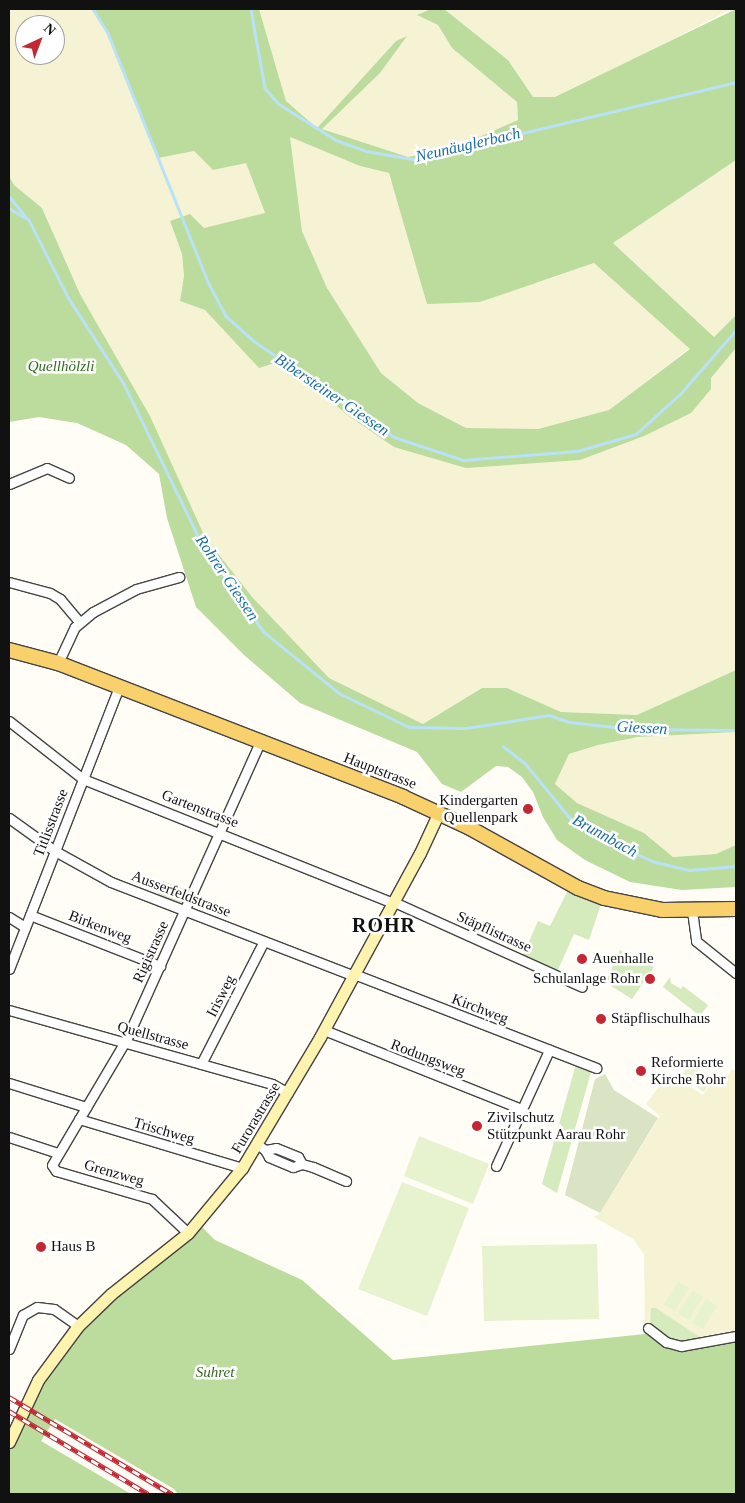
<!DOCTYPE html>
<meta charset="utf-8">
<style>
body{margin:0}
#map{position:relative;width:745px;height:1503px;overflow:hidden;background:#fffdf5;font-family:"Times New Roman",serif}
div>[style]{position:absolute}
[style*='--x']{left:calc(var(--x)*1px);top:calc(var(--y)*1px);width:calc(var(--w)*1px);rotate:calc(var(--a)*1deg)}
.farmland>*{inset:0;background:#f6f2d4}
.green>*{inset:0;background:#d6ebbd}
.forest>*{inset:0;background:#bbdc9c}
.cemetery>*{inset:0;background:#dae3c4}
.pitch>*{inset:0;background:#e7f2cf}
.stream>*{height:2.5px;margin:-1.25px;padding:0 1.25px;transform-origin:1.25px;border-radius:1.25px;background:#b9e2f7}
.roads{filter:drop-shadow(1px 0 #444) drop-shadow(-1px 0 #444) drop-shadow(0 1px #444) drop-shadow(0 -1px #444)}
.street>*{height:9px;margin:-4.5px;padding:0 4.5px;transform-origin:4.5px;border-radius:4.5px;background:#fff}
.secondary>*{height:11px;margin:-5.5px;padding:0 5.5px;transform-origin:5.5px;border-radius:5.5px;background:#fff3b0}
.primary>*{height:14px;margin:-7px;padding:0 7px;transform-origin:7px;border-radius:7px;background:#f8d16c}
.rail>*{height:4.5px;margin-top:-2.25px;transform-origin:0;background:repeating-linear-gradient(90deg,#fff 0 8px,#c32733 0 16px);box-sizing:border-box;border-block:1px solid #c32733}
.dots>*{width:14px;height:14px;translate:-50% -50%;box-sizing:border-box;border:2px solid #fff;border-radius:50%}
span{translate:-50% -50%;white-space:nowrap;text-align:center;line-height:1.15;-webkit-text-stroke:5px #fff;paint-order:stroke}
.park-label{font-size:15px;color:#316b1f;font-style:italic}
.street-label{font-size:15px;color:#111}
.poi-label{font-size:15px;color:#111}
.right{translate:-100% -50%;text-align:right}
.left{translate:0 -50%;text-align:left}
.water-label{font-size:16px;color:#186ca5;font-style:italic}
.district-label{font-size:20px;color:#111;font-weight:700;letter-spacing:1px}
.frame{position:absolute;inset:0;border:10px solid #111;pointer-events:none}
.north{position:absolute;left:15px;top:15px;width:50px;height:50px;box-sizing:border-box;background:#fff;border:1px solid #a0a0a0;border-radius:50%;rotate:43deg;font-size:14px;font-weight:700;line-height:20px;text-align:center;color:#111}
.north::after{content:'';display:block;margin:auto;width:18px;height:22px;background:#c32733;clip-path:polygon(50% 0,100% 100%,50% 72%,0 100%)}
</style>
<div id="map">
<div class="farmland">
<div style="clip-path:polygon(evenodd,9px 9px,93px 9px,194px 151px,213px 170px,246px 162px,265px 214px,204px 228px,190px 215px,170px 221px,182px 254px,184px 276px,180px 301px,205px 310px,225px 329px,284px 360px,298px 374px,466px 468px,711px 378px,736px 348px,736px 670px,637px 715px,561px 712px,507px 688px,482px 688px,423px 724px,329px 678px,253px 598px,205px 537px,150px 416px,80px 294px,42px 208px,14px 185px,9px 176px,9px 9px,25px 25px,55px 25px,55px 55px,25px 55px,25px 25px)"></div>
<div style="clip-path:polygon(259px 9px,431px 9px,417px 15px,438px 25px,452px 48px,517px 102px,518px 120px,456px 147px,408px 157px,322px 129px,380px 73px,406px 37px,396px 41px,317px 128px,286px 101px)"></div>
<div style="clip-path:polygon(444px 9px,731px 9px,591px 82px,555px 97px,533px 97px,508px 60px)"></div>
<div style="clip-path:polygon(290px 137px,360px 166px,389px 173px,390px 181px,537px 283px,594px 263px,690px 348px,609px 410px,538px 429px,466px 428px,418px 403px,381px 373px,327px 288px,302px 231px)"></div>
<div style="clip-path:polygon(736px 160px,736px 315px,714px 337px,613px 243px)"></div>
<div style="clip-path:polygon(736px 732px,736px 845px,716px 854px,673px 857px,644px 833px,577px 803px,555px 784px,569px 754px,598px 745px,638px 737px)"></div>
<div style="clip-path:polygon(732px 1069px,736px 1072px,736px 1342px,669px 1341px,645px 1334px,644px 1254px,633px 1239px,594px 1217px,600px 1213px,660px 1116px,646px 1104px,669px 1073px,703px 1095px,712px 1081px,721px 1086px)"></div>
</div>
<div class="green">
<div style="clip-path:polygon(163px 881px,189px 891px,184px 902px,179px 904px,157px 897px)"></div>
<div style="clip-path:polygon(567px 892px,601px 904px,589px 940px,574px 934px,557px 972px,522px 957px,538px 921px,550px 926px)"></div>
<div style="clip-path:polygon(620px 950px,654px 967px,632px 999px,608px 984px,607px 979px)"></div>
<div style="clip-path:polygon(670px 977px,671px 983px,681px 989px,683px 986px,708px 1005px,700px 1016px,663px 987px)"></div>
<div style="clip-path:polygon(576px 1064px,591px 1072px,557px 1193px,542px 1184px)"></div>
<div style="clip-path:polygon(651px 1308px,656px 1308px,701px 1338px,679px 1343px,666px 1339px,650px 1325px)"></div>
</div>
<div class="forest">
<div style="clip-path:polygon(evenodd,93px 9px,259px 9px,286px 101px,317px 128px,396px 41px,407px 36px,380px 73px,322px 129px,408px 157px,456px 147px,518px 120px,517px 102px,452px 48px,438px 25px,417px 15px,431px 9px,444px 9px,508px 60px,533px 97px,555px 97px,736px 9px,736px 160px,613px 243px,714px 337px,736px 315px,736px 348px,711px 378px,711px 389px,691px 413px,644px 436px,580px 460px,466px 468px,394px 447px,346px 414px,284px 360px,259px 368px,205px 310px,180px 301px,184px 276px,182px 254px,170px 221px,190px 214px,204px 228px,265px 213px,246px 163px,213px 170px,194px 151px,158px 158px,108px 33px,93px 9px,290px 137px,360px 166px,389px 173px,427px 304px,480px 302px,594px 263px,690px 349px,609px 410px,538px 429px,466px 428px,418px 403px,381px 373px,327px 288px,302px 231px,290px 137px)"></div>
<div style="clip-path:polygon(9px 176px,14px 185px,42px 208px,80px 294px,150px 416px,205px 537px,253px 598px,329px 678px,423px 724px,482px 688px,507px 688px,561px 712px,637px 715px,736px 670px,736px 732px,638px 737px,598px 745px,569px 754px,555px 784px,577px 803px,644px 833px,673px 857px,716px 854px,736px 845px,736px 887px,682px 890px,630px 882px,585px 860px,557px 840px,543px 817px,533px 792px,522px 777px,508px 767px,496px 766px,461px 792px,442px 784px,417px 752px,300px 703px,244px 655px,196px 607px,167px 518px,159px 474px,126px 445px,77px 423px,39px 417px,9px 422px)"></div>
<div style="clip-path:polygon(202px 1227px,215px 1240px,302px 1280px,393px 1360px,645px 1334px,682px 1345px,710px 1340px,736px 1342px,736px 1494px,178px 1494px,174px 1489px,55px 1419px,41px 1441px,131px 1494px,9px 1494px,9px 1428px,12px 1431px,80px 1331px,114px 1297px)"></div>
</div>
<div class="cemetery">
<div style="clip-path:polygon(605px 1074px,614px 1090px,658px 1118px,600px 1213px,565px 1195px,595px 1079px)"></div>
</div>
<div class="pitch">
<div style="clip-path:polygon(688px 1065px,711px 1080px,704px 1092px,681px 1077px)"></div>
<div style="clip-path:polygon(419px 1136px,489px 1164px,473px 1204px,404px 1176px)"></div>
<div style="clip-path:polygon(402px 1182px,469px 1208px,427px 1316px,358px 1289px)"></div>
<div style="clip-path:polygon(597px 1244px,599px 1319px,484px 1321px,482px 1246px)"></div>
<div style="clip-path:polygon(678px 1282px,689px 1288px,675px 1311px,664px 1305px)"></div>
<div style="clip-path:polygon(693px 1291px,703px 1297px,689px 1320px,678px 1313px)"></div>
<div style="clip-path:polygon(706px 1299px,717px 1306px,703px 1329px,692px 1322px)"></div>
</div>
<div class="stream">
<div style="--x:93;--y:9;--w:28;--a:58"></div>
<div style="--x:108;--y:33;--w:268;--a:68.1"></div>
<div style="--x:208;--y:282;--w:38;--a:62"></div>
<div style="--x:226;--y:316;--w:38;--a:42"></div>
<div style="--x:254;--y:341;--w:170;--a:34.4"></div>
<div style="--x:394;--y:437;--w:73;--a:18.4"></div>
<div style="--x:463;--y:460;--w:114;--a:-4.5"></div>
<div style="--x:577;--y:451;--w:61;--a:-16.1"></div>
<div style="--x:636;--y:434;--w:59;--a:-42.3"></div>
<div style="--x:680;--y:394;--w:85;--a:-48.8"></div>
<div style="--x:251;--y:9;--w:80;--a:80"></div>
<div style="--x:265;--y:88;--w:21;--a:49"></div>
<div style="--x:279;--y:104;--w:67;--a:32.3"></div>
<div style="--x:336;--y:140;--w:32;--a:20"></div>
<div style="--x:366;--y:151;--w:48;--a:9.7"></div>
<div style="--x:413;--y:159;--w:332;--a:-13.4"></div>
<div style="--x:9;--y:196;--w:28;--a:51"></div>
<div style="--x:9;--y:208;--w:23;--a:31"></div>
<div style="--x:29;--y:220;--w:86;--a:63.1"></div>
<div style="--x:68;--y:297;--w:103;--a:57.2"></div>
<div style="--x:124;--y:384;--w:180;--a:64"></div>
<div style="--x:203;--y:546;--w:105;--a:54.7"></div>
<div style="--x:264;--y:632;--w:97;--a:39.1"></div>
<div style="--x:339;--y:693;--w:78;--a:25.9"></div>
<div style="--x:409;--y:727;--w:57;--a:1"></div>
<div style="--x:466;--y:728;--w:84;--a:-8.9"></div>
<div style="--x:549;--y:715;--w:21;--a:19"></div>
<div style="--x:569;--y:722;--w:63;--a:6.3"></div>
<div style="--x:632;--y:729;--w:104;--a:0.6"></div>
<div style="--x:503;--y:746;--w:28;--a:38"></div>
<div style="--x:525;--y:763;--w:71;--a:50.7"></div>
<div style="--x:570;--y:818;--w:44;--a:31.2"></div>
<div style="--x:608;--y:841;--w:51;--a:24.1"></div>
<div style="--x:655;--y:862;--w:36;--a:13"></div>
<div style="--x:690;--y:870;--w:46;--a:-5"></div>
</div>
<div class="roads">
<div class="street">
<div style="--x:9;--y:484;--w:41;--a:-22.8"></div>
<div style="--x:47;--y:468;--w:24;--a:24"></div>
<div style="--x:9;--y:582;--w:42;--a:15"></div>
<div style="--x:50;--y:593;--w:12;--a:31"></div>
<div style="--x:60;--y:599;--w:30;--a:50"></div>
<div style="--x:58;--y:663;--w:40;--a:-65"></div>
<div style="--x:75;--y:627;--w:23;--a:-40"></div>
<div style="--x:93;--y:612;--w:49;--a:-28.1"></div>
<div style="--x:136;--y:589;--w:45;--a:-15.6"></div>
<div style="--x:9;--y:721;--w:94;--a:38.1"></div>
<div style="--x:83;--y:779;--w:334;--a:21.8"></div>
<div style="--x:9;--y:818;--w:57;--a:35.7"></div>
<div style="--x:55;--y:851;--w:64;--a:29"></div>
<div style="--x:111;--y:882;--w:261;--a:21.1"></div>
<div style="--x:394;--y:902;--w:206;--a:24.3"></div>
<div style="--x:692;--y:911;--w:30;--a:82"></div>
<div style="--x:696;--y:941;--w:51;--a:38.7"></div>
<div style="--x:30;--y:915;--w:140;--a:21.4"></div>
<div style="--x:9;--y:917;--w:19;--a:32"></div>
<div style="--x:9;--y:969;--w:303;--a:-68.7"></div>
<div style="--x:354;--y:974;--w:260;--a:21.2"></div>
<div style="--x:9;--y:1010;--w:273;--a:15.7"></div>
<div style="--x:272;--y:1084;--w:18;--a:29"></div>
<div style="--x:324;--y:1030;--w:213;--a:21.8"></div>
<div style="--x:201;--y:1064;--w:138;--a:-62.9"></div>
<div style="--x:9;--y:1083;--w:81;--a:17.3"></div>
<div style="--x:79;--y:1119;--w:170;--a:16.7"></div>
<div style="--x:9;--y:1137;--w:52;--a:18.1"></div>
<div style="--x:257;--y:1144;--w:10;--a:37"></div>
<div style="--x:265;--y:1150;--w:8;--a:60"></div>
<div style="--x:269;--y:1157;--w:26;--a:23"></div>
<div style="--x:293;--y:1167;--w:9;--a:-18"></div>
<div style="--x:302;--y:1164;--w:11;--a:15"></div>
<div style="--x:313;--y:1167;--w:36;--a:23"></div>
<div style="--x:265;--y:1150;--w:11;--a:-10"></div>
<div style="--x:276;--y:1148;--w:24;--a:22"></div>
<div style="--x:298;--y:1157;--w:8;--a:60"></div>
<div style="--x:496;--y:1166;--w:128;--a:-65.4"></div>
<div style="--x:188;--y:1233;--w:50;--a:-136.6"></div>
<div style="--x:152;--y:1199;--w:100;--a:-163.7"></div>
<div style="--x:56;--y:1171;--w:7;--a:-124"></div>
<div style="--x:52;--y:1165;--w:147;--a:-59.4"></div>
<div style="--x:127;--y:1038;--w:325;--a:-65.8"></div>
<div style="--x:648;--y:1328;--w:23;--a:38"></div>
<div style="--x:666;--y:1342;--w:16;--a:15"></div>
<div style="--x:681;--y:1346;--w:56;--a:-10.3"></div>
<div style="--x:9;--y:1349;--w:37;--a:-68"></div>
<div style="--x:23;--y:1315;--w:16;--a:-30"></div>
<div style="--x:37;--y:1307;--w:17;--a:7"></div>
<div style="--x:54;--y:1309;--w:29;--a:35"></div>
</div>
<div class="secondary">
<div style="--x:9;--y:1442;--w:68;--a:-64.9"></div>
<div style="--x:38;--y:1380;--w:67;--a:-53.5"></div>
<div style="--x:78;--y:1326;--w:46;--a:-44.1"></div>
<div style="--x:111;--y:1294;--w:98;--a:-38.4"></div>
<div style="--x:188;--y:1233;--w:85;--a:-50.3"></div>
<div style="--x:242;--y:1168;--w:152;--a:-59.2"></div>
<div style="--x:320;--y:1037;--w:209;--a:-61.5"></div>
<div style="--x:420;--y:853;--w:45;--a:-65.1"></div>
</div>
<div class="primary">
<div style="--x:9;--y:650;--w:51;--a:14.9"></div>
<div style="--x:58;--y:663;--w:370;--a:21.2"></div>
<div style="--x:403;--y:797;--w:72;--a:24.8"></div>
<div style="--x:468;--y:827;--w:126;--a:29"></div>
<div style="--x:578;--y:888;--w:28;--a:21"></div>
<div style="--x:604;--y:898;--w:59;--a:11.7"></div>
<div style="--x:662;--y:910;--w:74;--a:-0.8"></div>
</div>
</div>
<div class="rail">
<div style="--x:9;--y:1397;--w:190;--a:30.8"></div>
<div style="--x:9;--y:1411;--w:162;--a:30.8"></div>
</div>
<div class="dots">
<div style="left:528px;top:809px;background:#c32733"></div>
<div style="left:582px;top:959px;background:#c32733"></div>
<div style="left:650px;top:979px;background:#c32733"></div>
<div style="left:601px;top:1019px;background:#c32733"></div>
<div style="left:641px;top:1071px;background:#c32733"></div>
<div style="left:477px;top:1126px;background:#c32733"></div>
<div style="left:41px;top:1247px;background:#c32733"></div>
</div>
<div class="park-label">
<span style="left:61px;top:367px">Quellhölzli</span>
<span style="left:215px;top:1373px">Suhret</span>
</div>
<div class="street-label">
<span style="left:380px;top:771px;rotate:21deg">Hauptstrasse</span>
<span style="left:200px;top:809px;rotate:21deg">Gartenstrasse</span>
<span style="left:51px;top:823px;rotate:-69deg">Titlisstrasse</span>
<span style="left:181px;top:894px;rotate:21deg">Ausserfeldstrasse</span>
<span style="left:100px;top:927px;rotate:21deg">Birkenweg</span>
<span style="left:494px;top:932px;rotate:24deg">Stäpflistrasse</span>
<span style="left:151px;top:952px;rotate:-66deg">Rigistrasse</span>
<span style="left:221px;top:996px;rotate:-63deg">Irisweg</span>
<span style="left:480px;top:1009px;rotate:21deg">Kirchweg</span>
<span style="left:153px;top:1036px;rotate:15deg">Quellstrasse</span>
<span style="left:428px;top:1058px;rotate:21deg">Rodungsweg</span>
<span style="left:256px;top:1118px;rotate:-59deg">Furorastrasse</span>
<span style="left:164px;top:1131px;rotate:16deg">Trischweg</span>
<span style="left:114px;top:1173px;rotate:16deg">Grenzweg</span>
</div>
<div class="poi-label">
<span class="right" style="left:518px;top:809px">Kindergarten<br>Quellenpark</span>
<span class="left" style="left:592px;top:959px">Auenhalle</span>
<span class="right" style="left:640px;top:979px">Schulanlage Rohr</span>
<span class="left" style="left:611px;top:1019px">Stäpflischulhaus</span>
<span class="left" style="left:651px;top:1071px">Reformierte<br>Kirche Rohr</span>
<span class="left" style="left:487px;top:1126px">Zivilschutz<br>Stützpunkt Aarau Rohr</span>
<span class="left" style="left:51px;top:1247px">Haus B</span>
</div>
<div class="water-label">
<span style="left:468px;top:145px;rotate:-13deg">Neunäuglerbach</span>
<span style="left:332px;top:395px;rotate:34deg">Bibersteiner Giessen</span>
<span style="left:227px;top:578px;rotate:56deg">Rohrer Giessen</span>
<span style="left:642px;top:728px;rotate:3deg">Giessen</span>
<span style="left:605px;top:836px;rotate:29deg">Brunnbach</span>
</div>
<div class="district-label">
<span style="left:384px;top:925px">ROHR</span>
</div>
<div class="frame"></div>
<div class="north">N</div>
</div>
